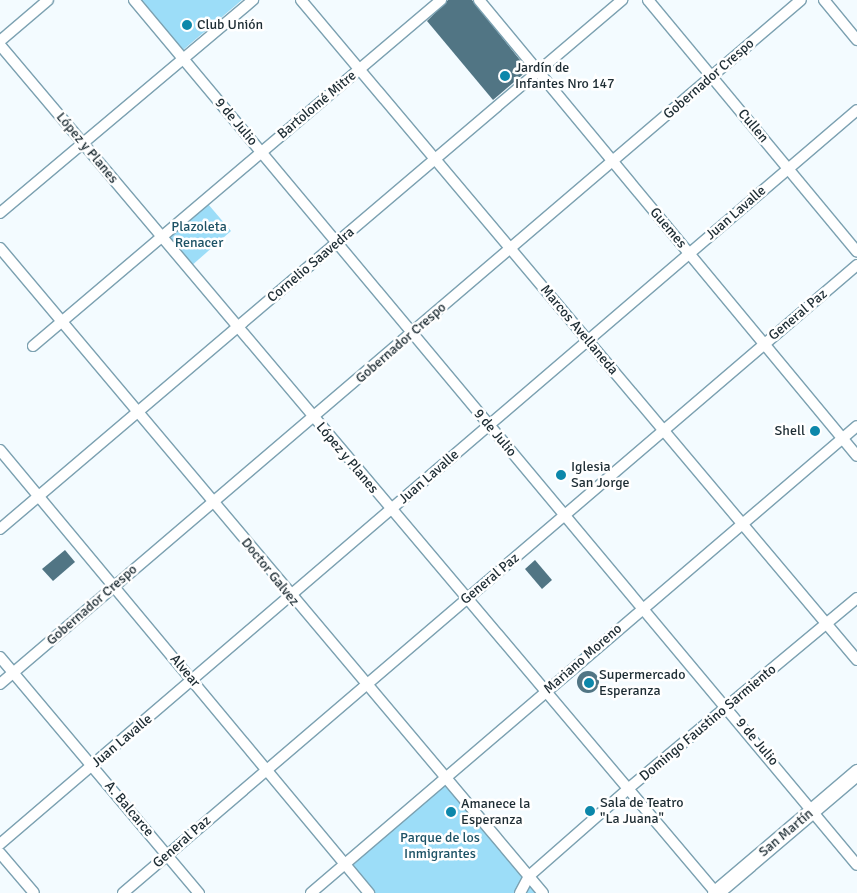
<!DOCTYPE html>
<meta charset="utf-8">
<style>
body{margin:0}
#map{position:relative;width:857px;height:893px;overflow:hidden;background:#f3fbff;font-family:Signika,sans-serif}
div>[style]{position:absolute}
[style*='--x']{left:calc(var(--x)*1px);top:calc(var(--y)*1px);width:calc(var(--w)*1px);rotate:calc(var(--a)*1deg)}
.green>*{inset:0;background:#9cddf8}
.building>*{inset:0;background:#517584}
.round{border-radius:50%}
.roads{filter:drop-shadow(1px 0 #7ca1b1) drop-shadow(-1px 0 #7ca1b1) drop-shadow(0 1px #7ca1b1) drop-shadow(0 -1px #7ca1b1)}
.street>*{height:10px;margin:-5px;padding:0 5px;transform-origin:5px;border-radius:5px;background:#fff}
.secondary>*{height:15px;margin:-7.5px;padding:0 7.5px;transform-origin:7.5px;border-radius:7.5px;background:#fff}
.dots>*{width:14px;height:14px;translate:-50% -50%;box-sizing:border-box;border:2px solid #fff;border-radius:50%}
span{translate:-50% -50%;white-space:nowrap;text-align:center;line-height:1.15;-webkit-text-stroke:5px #fff;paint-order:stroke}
.poi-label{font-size:14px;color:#1d2c33}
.left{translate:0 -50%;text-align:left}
.right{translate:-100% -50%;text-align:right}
.street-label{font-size:14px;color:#1d2c33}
.park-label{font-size:14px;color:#1c5265}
</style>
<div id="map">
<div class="green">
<div style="clip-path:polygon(141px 0,242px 0,183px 50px)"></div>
<div style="clip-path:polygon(208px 204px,231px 231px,190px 267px,167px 239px)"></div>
<div style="clip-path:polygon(447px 778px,543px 893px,369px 893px,346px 863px)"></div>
</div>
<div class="building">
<div style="clip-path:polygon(448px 0,472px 0,528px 70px,493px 100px,427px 21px)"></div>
<div style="clip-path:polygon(65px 550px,75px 562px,53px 581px,42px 569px)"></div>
<div style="clip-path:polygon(535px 560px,552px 580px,542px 589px,525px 569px)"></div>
<div class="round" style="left:577px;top:671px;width:22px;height:22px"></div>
</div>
<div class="roads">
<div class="street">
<div style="--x:134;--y:0;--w:1127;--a:50.11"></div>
<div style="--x:301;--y:0;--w:863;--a:49.89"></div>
<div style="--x:479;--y:0;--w:592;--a:50.34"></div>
<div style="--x:648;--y:0;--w:327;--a:50.3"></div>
<div style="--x:824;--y:0;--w:52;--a:50.5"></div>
<div style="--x:0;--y:41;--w:63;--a:-40.5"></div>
<div style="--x:0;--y:45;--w:1110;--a:49.82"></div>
<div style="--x:0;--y:213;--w:331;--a:-40.1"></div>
<div style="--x:0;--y:248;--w:843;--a:49.91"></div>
<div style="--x:33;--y:346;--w:535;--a:-40.3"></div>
<div style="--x:0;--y:450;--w:577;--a:50.21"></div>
<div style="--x:0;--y:529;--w:817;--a:-40.38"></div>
<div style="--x:0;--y:657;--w:309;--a:49.9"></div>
<div style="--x:0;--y:684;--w:1053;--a:-40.5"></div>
<div style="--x:0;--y:844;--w:1128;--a:-40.58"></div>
<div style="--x:0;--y:853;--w:52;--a:49.6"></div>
<div style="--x:123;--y:893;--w:966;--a:-40.55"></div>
<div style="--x:311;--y:893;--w:718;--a:-40.54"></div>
<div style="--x:520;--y:893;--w:19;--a:-62"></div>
<div style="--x:529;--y:876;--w:133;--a:-41.3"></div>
<div style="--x:629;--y:788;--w:297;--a:-39.8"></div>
</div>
<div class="secondary">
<div style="--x:715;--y:893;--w:187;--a:-40.4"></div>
</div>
</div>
<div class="dots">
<div style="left:187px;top:25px;background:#0c87aa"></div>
<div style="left:505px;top:76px;background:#0c87aa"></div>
<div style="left:815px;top:431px;background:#0c87aa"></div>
<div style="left:561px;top:475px;background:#0c87aa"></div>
<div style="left:589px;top:683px;background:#0c87aa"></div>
<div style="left:590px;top:811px;background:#0c87aa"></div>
<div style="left:451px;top:812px;background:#0c87aa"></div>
</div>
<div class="poi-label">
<span class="left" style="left:197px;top:25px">Club Unión</span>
<span class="left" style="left:515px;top:76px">Jardín de<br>Infantes Nro 147</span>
<span class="right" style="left:805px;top:431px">Shell</span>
<span class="left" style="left:571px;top:475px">Iglesia<br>San Jorge</span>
<span class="left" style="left:599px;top:683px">Supermercado<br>Esperanza</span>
<span class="left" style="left:600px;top:811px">Sala de Teatro<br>"La Juana"</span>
<span class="left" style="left:461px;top:812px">Amanece la<br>Esperanza</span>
</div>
<div class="street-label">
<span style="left:709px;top:79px;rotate:-41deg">Gobernador Crespo</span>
<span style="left:317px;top:105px;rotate:-40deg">Bartolomé Mitre</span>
<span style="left:236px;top:122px;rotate:50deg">9 de Julio</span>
<span style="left:753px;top:126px;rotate:50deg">Cullen</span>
<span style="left:87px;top:148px;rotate:50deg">López y Planes</span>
<span style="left:736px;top:213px;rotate:-41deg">Juan Lavalle</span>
<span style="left:668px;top:228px;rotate:50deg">Guemes</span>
<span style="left:311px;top:265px;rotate:-40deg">Cornelio Saavedra</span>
<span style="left:798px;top:315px;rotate:-40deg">General Paz</span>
<span style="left:579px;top:330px;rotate:50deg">Marcos Avellaneda</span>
<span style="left:401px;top:343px;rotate:-41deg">Gobernador Crespo</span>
<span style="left:495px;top:433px;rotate:50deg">9 de Julio</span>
<span style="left:347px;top:458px;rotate:50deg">López y Planes</span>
<span style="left:429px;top:477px;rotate:-41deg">Juan Lavalle</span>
<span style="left:270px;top:572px;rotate:51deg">Doctor Galvez</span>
<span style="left:490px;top:579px;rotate:-40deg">General Paz</span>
<span style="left:92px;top:605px;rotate:-41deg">Gobernador Crespo</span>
<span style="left:583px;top:659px;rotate:-41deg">Mariano Moreno</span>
<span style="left:185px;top:671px;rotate:50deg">Alvear</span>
<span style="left:708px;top:723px;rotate:-40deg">Domingo Faustino Sarmiento</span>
<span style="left:122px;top:741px;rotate:-40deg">Juan Lavalle</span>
<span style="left:757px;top:742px;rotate:50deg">9 de Julio</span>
<span style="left:129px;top:809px;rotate:50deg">A. Balcarce</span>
<span style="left:786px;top:833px;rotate:-40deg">San Martín</span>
<span style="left:182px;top:842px;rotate:-41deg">General Paz</span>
</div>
<div class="park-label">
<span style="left:199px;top:235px">Plazoleta<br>Renacer</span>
<span style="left:440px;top:846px">Parque de los<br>Inmigrantes</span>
</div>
</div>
